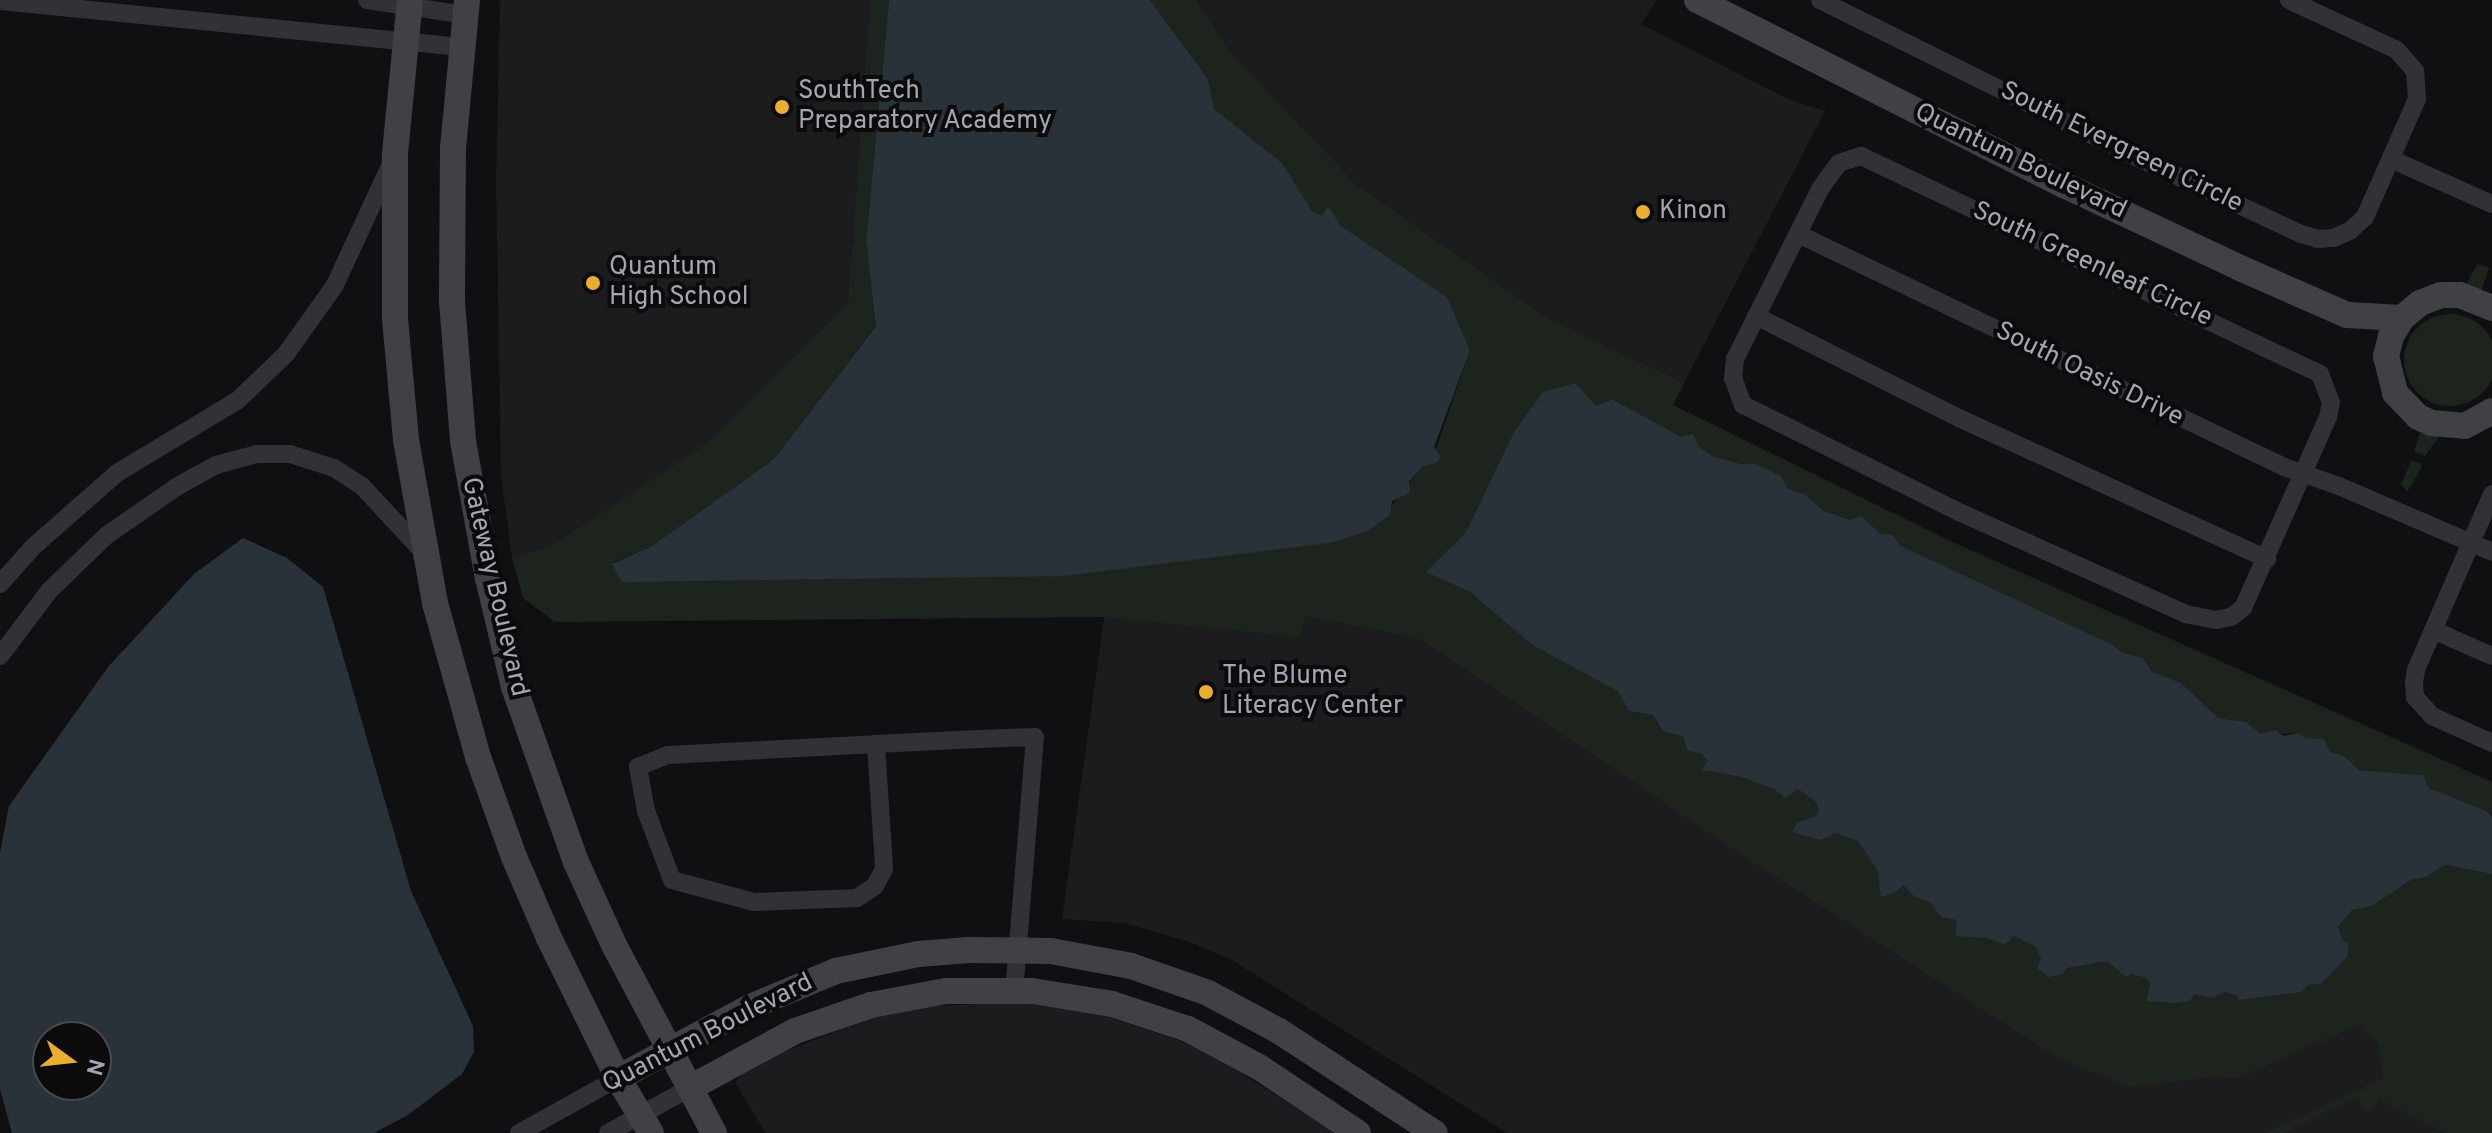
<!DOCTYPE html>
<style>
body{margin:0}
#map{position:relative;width:2492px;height:1133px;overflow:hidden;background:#101012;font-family:Overpass,sans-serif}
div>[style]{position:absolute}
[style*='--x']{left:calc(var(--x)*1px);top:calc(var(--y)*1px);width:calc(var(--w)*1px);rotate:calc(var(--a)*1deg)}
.built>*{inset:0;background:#1c1c1e}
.green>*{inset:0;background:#1d241e}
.round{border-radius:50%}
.water>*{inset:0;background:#2a3239}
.street>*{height:18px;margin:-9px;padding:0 9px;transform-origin:9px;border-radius:9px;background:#313236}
.secondary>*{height:26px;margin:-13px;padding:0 13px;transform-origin:13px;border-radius:13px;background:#3f4146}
.dots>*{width:22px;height:22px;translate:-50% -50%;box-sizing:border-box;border:4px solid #0b0b0c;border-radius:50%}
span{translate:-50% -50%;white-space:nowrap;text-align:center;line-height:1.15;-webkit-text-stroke:8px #0b0b0c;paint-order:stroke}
.poi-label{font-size:26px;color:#a2a7b2}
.left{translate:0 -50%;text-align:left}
.street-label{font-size:26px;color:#a2a7b2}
.north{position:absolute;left:32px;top:1021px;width:80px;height:80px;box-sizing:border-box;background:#0b0b0c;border:2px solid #47494e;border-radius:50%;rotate:105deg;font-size:22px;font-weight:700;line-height:32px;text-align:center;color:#a2a7b2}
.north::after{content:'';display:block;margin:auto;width:28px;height:36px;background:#e9ae30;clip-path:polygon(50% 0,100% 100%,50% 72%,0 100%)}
</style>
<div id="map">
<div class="built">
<div style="clip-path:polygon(500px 0,870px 0,848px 303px,706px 444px,551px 546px,512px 558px,501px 474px,496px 179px)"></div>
<div style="clip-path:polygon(1196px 0,1657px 0,1641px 24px,1790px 100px,1825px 111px,1684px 383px,1549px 319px,1357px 185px,1231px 53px)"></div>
<div style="clip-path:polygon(1107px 597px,1277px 602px,1423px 630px,2354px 1008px,2452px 1133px,1507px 1133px,1232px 960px,1187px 941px,1124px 923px,1062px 919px)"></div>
<div style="clip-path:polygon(1019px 1003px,1104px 1015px,1186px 1043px,1222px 1061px,1336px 1133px,766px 1133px,735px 1083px,742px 1074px,783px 1052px,871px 1018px,931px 1006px)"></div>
</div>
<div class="green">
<div style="clip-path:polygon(870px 0,889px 0,866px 241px,876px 325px,774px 459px,652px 546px,612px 563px,1390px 508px,1423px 466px,1432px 461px,1470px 350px,1447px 297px,1341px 226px,1328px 207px,1322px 217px,1312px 211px,1282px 163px,1214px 109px,1208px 79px,1150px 0,1196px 0,1231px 53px,1357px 185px,1549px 319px,1684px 383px,1673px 405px,1948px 540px,2492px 782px,2492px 818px,2487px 811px,2429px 788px,2423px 775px,2359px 770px,2344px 756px,2330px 752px,2324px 739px,2305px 738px,2298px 733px,2261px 734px,2246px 722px,2218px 718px,2209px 713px,2181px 683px,2152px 672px,2143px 658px,2121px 652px,2113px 645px,1901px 546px,1893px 535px,1880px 533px,1861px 516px,1850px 520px,1822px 510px,1805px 494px,1788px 489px,1781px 476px,1756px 464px,1741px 464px,1712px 456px,1613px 399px,1596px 407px,1574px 383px,1543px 393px,1514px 432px,1466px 532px,1427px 572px,1470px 592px,1532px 645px,1619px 691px,1630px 711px,1653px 715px,1664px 732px,1683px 736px,1709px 761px,1702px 770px,1742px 777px,1774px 789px,1785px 798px,1798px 789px,1816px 802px,1819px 810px,1816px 816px,1797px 823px,1820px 840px,1837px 833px,1858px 841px,1878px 871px,1899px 887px,1908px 888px,1914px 896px,1931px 903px,1941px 917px,1957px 920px,1955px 936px,1987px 938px,2003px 944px,2013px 935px,2037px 947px,2041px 958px,2066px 968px,2107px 961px,2121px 972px,2147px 978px,2150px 985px,2212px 998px,2225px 992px,2238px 995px,2240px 1000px,2302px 992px,2343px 942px,2338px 927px,2352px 910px,2372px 906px,2411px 880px,2426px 877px,2445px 865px,2492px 874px,2492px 1133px,2447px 1133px,2379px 1099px,2372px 1110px,2366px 1112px,2358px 1097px,2283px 1133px,2264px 1133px,2385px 1078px,2381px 1065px,2384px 1060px,2373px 1036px,2367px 1034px,2362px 1023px,2236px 1079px,2219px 1076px,2130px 1087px,2060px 1059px,1756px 864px,1419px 638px,1305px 616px,1300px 637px,1104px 617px,555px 622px,523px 598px,512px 558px,551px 546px,706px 444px,848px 303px)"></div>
<div style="clip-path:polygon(2477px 264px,2489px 268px,2481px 291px,2466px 285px)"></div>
<div class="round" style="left:2404px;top:314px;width:92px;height:92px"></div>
<div style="clip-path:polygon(2421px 431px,2439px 436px,2425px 456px,2414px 451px)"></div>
<div style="clip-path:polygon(2411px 461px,2421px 463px,2422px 467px,2407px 492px,2401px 484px)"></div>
</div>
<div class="water">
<div style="clip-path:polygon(889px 0,1150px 0,1208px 79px,1214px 109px,1282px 163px,1312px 211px,1322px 216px,1328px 206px,1341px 226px,1447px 297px,1470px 350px,1434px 447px,1441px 457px,1437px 463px,1423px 466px,1409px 482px,1410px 492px,1392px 501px,1390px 515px,1365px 532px,1329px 543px,1064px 576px,622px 582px,612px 564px,652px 546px,774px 459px,876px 326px,866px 241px)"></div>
<div style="clip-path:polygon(1575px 383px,1596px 406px,1612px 399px,1681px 437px,1693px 434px,1699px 447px,1712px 456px,1741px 464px,1756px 464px,1781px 476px,1788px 489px,1805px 494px,1822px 510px,1850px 520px,1861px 516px,1880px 533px,1893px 535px,1901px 546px,2113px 645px,2121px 652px,2143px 658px,2152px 672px,2181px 683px,2218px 718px,2246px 722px,2261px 734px,2275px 730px,2284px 736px,2298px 733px,2305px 738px,2324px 739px,2330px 752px,2344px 756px,2359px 770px,2423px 775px,2429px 788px,2487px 811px,2492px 818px,2492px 874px,2445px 865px,2426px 877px,2411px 880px,2372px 906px,2352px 910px,2338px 927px,2343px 941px,2349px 943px,2347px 957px,2322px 983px,2308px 985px,2302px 992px,2239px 1000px,2237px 995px,2225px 992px,2212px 998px,2194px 994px,2190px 1001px,2175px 1003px,2146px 1001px,2150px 985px,2147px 978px,2131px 974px,2126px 977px,2107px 961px,2067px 968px,2062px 974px,2049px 977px,2037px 968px,2041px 958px,2036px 947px,2013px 935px,2010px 941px,2003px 944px,1987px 938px,1955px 936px,1957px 920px,1941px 917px,1931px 903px,1914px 896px,1903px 885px,1896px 892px,1881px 897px,1878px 871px,1858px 841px,1837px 833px,1820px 840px,1792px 832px,1797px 823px,1816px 816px,1819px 810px,1816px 802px,1798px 789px,1785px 798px,1774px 789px,1742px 777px,1702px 770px,1708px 760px,1701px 753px,1688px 751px,1683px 736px,1664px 732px,1653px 715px,1629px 711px,1618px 691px,1532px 645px,1470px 592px,1426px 572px,1466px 532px,1514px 432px,1543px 392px)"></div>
<div style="clip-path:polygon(evenodd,243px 538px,287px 558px,323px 587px,411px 891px,473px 1026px,474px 1052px,462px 1074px,408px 1115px,374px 1133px,12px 1133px,0 1089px,0 853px,9px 806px,108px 667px,194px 574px,243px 538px,48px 1037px,96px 1037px,96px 1085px,48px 1085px,48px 1037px)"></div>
</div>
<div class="street">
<div style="--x:367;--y:0;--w:99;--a:8.7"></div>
<div style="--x:1820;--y:0;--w:360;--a:26.4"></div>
<div style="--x:2143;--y:160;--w:174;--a:25.1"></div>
<div style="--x:2301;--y:234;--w:18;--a:16"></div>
<div style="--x:2318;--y:239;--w:16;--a:-4"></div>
<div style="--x:2334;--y:238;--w:19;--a:-25"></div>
<div style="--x:2351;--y:230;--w:19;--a:-43"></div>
<div style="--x:2365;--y:217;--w:129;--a:-66.2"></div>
<div style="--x:2417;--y:99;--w:28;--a:-94"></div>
<div style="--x:2415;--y:71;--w:28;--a:-131"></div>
<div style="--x:2397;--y:50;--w:119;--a:-155.2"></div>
<div style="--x:0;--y:1;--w:463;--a:5.7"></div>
<div style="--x:1861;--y:156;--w:508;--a:25.41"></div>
<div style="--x:2320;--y:374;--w:30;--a:69"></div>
<div style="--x:2331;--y:402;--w:15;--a:101"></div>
<div style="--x:2328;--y:417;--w:209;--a:114"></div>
<div style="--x:2243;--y:608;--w:15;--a:143"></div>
<div style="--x:2231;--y:617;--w:15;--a:169"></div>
<div style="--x:2216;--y:620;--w:31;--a:-169"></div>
<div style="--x:2186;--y:614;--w:249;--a:-155.8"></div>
<div style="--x:1959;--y:512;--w:241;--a:-153.6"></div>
<div style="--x:1743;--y:405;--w:29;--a:-110"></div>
<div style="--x:1733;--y:378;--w:19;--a:-84"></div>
<div style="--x:1735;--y:359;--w:190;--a:-63.4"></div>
<div style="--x:1820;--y:189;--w:32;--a:-54"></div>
<div style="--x:1839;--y:163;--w:23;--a:-18"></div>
<div style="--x:2393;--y:160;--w:108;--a:24"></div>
<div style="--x:1798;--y:234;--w:539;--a:25.61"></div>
<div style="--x:2284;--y:467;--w:58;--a:19.1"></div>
<div style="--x:2339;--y:486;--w:167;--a:23.3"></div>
<div style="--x:1756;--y:316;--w:227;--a:26.7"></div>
<div style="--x:1959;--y:418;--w:339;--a:24.6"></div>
<div style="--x:2492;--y:494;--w:192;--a:113.4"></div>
<div style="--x:2416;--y:670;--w:13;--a:99"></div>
<div style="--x:2414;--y:683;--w:14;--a:86"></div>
<div style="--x:2415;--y:697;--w:25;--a:48"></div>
<div style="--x:2432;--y:716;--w:66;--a:24.2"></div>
<div style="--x:0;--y:584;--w:51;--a:-48.2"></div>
<div style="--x:34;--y:546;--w:111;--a:-41.3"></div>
<div style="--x:117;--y:473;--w:141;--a:-31.1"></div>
<div style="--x:238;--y:400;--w:66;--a:-43.8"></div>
<div style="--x:286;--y:354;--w:85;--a:-54.6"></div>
<div style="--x:335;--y:285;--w:133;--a:-65.2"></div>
<div style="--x:2433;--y:630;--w:64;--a:23.8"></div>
<div style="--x:0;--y:656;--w:83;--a:-52.9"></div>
<div style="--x:50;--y:590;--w:79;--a:-44"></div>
<div style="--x:107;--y:535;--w:86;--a:-34.6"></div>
<div style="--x:178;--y:486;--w:43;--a:-28.9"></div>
<div style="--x:216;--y:465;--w:42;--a:-15"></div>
<div style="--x:257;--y:454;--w:33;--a:0"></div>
<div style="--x:290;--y:454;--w:46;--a:17.7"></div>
<div style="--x:334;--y:468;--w:33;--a:33"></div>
<div style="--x:362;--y:486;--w:93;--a:47.2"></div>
<div style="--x:876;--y:744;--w:125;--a:86.3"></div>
<div style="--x:884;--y:869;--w:19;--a:118"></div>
<div style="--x:875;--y:886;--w:22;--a:146"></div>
<div style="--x:857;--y:898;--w:103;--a:177.8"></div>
<div style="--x:754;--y:902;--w:85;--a:-165"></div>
<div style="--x:672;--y:880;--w:74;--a:-110.6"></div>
<div style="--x:646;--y:811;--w:45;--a:-100.3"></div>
<div style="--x:638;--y:767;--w:32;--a:-22"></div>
<div style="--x:668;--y:755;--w:208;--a:-3"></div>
<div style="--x:876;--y:744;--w:102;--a:-2.8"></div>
<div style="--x:978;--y:739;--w:57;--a:-2"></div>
<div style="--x:1035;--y:737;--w:254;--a:94.7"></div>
<div style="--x:519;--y:1133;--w:113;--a:-29.1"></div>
<div style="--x:608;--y:1133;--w:94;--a:-28.8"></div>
</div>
<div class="secondary">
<div style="--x:410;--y:0;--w:155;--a:95.6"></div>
<div style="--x:395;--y:154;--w:165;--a:90"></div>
<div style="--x:395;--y:319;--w:121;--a:84.8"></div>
<div style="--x:406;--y:440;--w:166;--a:79.9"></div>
<div style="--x:435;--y:603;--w:160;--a:74.4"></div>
<div style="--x:478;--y:757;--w:106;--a:70.2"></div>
<div style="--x:514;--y:857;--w:88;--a:66.6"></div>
<div style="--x:549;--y:938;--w:156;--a:63.8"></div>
<div style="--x:618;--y:1078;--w:64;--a:59"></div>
<div style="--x:467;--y:0;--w:149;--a:95.4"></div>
<div style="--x:453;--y:148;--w:153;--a:90.4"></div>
<div style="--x:452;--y:301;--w:140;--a:85.5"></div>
<div style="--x:463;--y:441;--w:139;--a:79.7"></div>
<div style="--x:488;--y:578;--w:112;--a:76.6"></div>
<div style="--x:514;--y:687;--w:186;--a:70.5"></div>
<div style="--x:576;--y:862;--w:91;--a:65.4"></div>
<div style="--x:614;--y:945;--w:213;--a:62"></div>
<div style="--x:1697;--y:0;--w:413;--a:26.8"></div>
<div style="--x:2066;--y:186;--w:192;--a:25.2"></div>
<div style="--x:2240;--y:268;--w:117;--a:23.7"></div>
<div style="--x:2347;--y:315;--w:55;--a:3.1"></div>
<div style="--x:2492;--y:308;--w:35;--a:-158"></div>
<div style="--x:2459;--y:295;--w:18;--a:180"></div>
<div style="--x:2441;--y:295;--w:22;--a:159"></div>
<div style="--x:2420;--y:303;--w:23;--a:140"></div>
<div style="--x:2402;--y:318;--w:21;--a:121"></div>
<div style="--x:2391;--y:336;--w:21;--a:104"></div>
<div style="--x:2386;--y:356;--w:38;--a:76"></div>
<div style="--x:2395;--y:393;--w:33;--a:46"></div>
<div style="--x:2418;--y:417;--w:15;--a:23"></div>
<div style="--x:2432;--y:423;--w:33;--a:5"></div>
<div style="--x:2465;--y:426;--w:31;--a:-29"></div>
<div style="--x:618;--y:1078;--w:150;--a:-28.3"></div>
<div style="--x:750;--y:1007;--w:93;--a:-22.7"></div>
<div style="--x:836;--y:971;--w:84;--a:-11.7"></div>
<div style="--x:918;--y:954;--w:51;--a:-4.5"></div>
<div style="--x:969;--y:950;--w:82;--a:0.7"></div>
<div style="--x:1051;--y:951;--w:81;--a:10.6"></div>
<div style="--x:1131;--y:966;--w:82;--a:19.3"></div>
<div style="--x:1208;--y:993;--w:81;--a:28.2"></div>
<div style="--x:1279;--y:1031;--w:186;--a:33.2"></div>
<div style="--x:690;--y:1088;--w:119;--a:-28.5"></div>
<div style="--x:795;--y:1031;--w:80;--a:-18.9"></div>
<div style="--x:871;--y:1005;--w:76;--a:-10.6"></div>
<div style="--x:946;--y:991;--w:86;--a:0"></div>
<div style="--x:1032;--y:991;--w:81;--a:9.2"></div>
<div style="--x:1112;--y:1004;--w:80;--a:18.2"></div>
<div style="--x:1188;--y:1029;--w:81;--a:28.2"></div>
<div style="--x:1259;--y:1067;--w:119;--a:33.7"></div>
</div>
<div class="dots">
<div style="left:782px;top:107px;background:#e9ae30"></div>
<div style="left:1643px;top:212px;background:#e9ae30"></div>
<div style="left:593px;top:283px;background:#e9ae30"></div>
<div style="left:1206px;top:692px;background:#e9ae30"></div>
</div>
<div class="poi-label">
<span class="left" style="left:798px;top:107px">SouthTech<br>Preparatory Academy</span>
<span class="left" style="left:1659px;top:212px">Kinon</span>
<span class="left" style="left:609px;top:283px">Quantum<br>High School</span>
<span class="left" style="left:1222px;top:692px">The Blume<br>Literacy Center</span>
</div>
<div class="street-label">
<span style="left:2121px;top:148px;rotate:26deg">South Evergreen Circle</span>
<span style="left:2020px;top:162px;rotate:26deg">Quantum Boulevard</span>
<span style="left:2092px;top:265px;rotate:25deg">South Greenleaf Circle</span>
<span style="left:2089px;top:375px;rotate:26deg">South Oasis Drive</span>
<span style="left:494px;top:587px;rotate:77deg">Gateway Boulevard</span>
<span style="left:708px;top:1034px;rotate:-27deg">Quantum Boulevard</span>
</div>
<div class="north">N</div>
</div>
